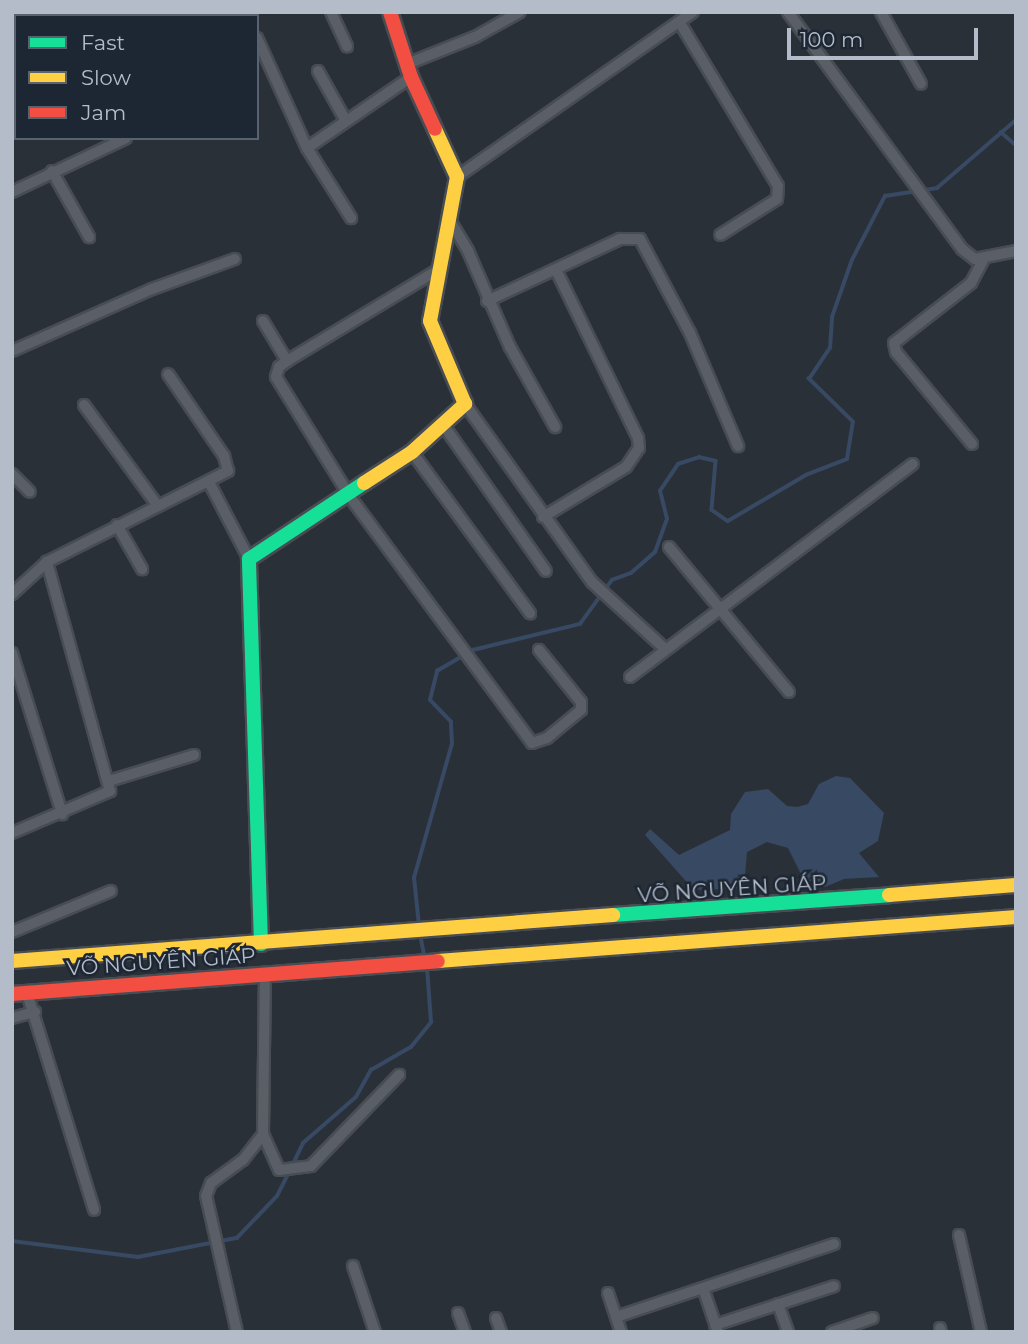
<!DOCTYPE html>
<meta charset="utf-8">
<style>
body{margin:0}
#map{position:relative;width:1028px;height:1344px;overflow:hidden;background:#2a3038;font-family:Montserrat,sans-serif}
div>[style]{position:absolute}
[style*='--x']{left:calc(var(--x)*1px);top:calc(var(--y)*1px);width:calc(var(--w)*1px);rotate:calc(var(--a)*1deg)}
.water>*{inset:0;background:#384963}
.stream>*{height:3.5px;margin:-1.75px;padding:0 1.75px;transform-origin:1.75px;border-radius:1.75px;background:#384963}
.roads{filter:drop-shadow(2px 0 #484c53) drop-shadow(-2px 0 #484c53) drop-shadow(0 2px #484c53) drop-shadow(0 -2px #484c53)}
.street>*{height:10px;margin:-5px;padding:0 5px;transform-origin:5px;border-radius:5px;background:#5a5e66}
.fast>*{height:14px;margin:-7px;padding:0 7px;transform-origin:7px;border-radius:7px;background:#16e098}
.slow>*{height:14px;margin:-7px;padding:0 7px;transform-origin:7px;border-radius:7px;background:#ffcf43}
.jam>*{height:14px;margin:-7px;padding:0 7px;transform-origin:7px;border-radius:7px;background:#f24e42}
span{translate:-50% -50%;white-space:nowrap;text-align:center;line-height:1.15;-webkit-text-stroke:5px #1d2633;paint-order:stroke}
.street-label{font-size:21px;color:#b4bcc9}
.frame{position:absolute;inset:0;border:14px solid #b4bcc9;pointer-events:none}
.legend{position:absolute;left:14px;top:14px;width:245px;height:126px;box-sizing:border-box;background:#1d2633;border:2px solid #59626f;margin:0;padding:9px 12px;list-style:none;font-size:21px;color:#b4bcc9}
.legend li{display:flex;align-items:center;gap:14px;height:35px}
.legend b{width:35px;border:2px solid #59626f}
.scale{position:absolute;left:787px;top:28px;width:191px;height:32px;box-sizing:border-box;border:4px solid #b4bcc9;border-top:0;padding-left:9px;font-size:21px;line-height:24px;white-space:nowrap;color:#b4bcc9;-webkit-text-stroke:5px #1d2633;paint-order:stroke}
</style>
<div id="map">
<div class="water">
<div style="clip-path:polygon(836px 776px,850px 778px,884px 813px,878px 841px,859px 853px,879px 877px,844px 879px,825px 887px,803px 878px,788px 848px,767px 842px,747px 852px,744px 888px,701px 890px,692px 888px,645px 835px,650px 829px,679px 855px,730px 830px,731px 814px,745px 792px,768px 789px,787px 806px,797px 807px,808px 804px,819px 784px)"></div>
</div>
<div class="stream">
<div style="--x:1001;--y:132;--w:20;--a:41"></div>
<div style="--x:419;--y:926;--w:48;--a:-95.9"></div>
<div style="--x:414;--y:878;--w:139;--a:-74.2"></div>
<div style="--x:452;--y:744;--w:22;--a:-93"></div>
<div style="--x:451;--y:722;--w:30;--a:-134"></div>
<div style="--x:430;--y:700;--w:30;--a:-76"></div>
<div style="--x:437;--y:671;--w:42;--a:-30.3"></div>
<div style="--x:473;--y:650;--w:110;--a:-13.7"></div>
<div style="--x:580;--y:624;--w:54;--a:-54"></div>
<div style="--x:612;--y:580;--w:20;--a:-20"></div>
<div style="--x:631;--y:573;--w:32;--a:-41"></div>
<div style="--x:655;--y:552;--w:35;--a:-70"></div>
<div style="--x:667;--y:519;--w:29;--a:-104"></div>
<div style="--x:660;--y:491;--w:32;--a:-56"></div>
<div style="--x:678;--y:464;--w:22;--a:-18"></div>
<div style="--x:699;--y:457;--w:17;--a:13"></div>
<div style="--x:716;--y:461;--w:49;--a:94.7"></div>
<div style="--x:712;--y:510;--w:19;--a:35"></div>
<div style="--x:728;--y:521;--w:91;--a:-30.5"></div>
<div style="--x:806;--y:475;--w:44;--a:-21.3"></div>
<div style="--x:847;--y:459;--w:37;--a:-81"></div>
<div style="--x:853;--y:422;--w:62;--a:-135.7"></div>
<div style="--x:809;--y:379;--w:37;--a:-56"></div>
<div style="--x:830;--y:348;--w:31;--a:-86"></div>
<div style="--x:832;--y:317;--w:60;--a:-70.7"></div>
<div style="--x:852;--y:260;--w:72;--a:-62.7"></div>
<div style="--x:885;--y:196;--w:53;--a:-8.7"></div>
<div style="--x:937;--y:188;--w:104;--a:-40.7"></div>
<div style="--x:421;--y:937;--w:20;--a:79"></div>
<div style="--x:292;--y:1166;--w:25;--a:-64"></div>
<div style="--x:303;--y:1143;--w:70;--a:-41"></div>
<div style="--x:356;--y:1097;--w:31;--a:-61"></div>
<div style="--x:371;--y:1070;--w:46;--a:-29.9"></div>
<div style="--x:411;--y:1047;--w:32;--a:-51"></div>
<div style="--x:431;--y:1022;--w:54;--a:-94.2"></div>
<div style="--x:12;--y:1241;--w:127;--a:7.2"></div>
<div style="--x:138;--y:1257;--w:101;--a:-10.9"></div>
<div style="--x:237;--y:1238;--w:58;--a:-46.4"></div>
<div style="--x:277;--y:1196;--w:27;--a:-63"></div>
</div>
<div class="roads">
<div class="street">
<div style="--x:65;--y:12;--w:4;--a:76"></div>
<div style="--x:245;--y:12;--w:4;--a:63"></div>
<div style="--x:331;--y:12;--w:38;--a:65"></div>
<div style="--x:788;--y:12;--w:294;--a:53.7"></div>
<div style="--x:962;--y:249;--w:16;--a:38"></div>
<div style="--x:975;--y:259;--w:42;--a:-11"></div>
<div style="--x:881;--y:12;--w:82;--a:60.9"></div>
<div style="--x:680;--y:23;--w:190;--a:59"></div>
<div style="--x:778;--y:186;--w:13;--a:94"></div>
<div style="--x:777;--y:199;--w:67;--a:147.7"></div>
<div style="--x:257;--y:38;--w:121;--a:65.6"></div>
<div style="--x:307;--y:148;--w:83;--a:57.8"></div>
<div style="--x:407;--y:64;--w:73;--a:-21.7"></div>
<div style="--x:475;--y:37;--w:51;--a:-29.1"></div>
<div style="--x:318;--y:71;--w:57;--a:60.8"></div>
<div style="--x:307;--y:148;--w:126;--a:-34.3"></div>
<div style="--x:52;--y:171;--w:76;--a:60.7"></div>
<div style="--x:457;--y:177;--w:288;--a:-35"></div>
<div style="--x:12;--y:192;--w:126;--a:-25.3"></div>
<div style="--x:452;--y:224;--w:31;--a:59"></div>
<div style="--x:468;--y:251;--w:105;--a:66.4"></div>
<div style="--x:510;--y:347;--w:92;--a:60.6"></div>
<div style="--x:487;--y:301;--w:147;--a:-25"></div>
<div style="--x:620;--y:239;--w:20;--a:0"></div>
<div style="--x:640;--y:239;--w:106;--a:62"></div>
<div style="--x:690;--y:333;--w:123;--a:67"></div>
<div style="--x:263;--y:321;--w:47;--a:59"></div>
<div style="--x:287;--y:361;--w:180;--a:-31.1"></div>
<div style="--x:12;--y:351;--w:153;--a:-23.9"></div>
<div style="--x:152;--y:289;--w:88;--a:-19.9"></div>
<div style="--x:287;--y:361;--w:10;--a:143"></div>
<div style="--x:279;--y:367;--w:10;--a:107"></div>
<div style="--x:276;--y:377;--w:141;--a:58.3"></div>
<div style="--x:350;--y:497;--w:306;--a:53.5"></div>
<div style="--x:532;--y:743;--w:16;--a:-18"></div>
<div style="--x:547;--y:738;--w:44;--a:-39.5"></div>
<div style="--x:581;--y:710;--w:8;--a:-90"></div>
<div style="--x:581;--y:702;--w:67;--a:-128.9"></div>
<div style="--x:465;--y:404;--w:219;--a:54.5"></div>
<div style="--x:592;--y:582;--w:98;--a:42.5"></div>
<div style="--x:84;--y:405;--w:125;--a:53.8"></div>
<div style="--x:444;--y:426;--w:177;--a:54.9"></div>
<div style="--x:972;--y:444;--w:119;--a:-129.6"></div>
<div style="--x:896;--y:352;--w:9;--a:-103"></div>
<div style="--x:894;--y:343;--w:98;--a:-37.9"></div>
<div style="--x:971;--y:283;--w:27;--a:-62"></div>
<div style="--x:412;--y:452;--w:200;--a:53.8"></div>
<div style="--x:12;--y:474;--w:25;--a:45"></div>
<div style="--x:210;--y:484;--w:85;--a:62.5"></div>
<div style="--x:543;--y:517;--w:97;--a:-31.1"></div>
<div style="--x:626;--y:467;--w:23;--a:-56"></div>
<div style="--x:639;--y:448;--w:10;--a:-96"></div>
<div style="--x:638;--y:438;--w:187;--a:-116"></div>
<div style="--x:117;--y:525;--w:51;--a:60.4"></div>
<div style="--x:669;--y:547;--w:188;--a:50.4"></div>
<div style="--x:12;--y:594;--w:47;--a:-42.4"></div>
<div style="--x:47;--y:562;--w:203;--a:-26.7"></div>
<div style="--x:228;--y:471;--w:16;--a:-105"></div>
<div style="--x:224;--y:456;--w:99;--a:-124.3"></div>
<div style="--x:12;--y:653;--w:169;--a:72.7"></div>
<div style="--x:630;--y:677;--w:354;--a:-37"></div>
<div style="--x:109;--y:781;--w:89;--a:-17"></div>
<div style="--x:12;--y:833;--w:107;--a:-23.2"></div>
<div style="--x:110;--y:791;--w:238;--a:-105.4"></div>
<div style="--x:12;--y:932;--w:107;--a:-22.5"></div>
<div style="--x:27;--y:993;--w:227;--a:72.8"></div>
<div style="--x:12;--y:1018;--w:24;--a:-15"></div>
<div style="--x:263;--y:1134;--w:39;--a:66"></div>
<div style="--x:279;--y:1170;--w:32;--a:-7"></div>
<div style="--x:311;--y:1166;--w:127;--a:-46"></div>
<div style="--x:959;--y:1235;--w:99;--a:77.2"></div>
<div style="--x:353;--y:1266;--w:70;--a:71.6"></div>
<div style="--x:703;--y:1288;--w:46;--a:71.2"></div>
<div style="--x:608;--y:1293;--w:41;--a:71.6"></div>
<div style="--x:778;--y:1304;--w:30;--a:70"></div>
<div style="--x:458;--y:1313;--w:20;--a:70"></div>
<div style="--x:616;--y:1317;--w:230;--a:-18.5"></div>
<div style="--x:496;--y:1318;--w:15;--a:70"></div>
<div style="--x:715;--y:1325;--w:125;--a:-18.1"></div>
<div style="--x:940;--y:1328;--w:4;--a:76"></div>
<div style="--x:237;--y:1332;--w:139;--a:-102.8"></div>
<div style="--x:206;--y:1196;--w:14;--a:-69"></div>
<div style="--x:211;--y:1183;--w:39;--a:-36"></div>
<div style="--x:243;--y:1160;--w:33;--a:-52"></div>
<div style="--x:263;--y:1134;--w:158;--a:-89.3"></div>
<div style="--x:832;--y:1332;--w:43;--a:-18.9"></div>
</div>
<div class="fast">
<div style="--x:613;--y:915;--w:277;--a:-4.1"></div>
<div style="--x:261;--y:944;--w:385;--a:-91.8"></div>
<div style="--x:249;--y:559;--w:138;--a:-33.5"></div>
</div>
<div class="slow">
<div style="--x:364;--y:483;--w:57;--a:-32.9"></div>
<div style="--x:412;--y:452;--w:72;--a:-42.2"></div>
<div style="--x:465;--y:404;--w:90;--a:-112.9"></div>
<div style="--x:430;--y:321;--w:147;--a:-79.4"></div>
<div style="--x:457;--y:177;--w:53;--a:-114.6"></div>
<div style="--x:889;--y:895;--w:127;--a:-4.5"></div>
<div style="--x:12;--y:961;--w:603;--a:-4.38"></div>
<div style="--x:438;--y:961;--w:580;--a:-4.35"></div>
</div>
<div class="jam">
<div style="--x:390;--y:12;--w:68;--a:72.1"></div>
<div style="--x:411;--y:77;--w:57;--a:65.2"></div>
<div style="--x:12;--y:994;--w:427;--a:-4.4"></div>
</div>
</div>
<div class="street-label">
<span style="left:732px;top:889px;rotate:-4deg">VÕ NGUYÊN GIÁP</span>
<span style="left:161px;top:962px;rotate:-4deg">VÕ NGUYÊN GIÁP</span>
</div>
<div class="frame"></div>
<ul class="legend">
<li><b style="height:9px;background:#16e098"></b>Fast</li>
<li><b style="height:9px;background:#ffcf43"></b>Slow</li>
<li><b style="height:9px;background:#f24e42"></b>Jam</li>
</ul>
<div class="scale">100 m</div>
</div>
